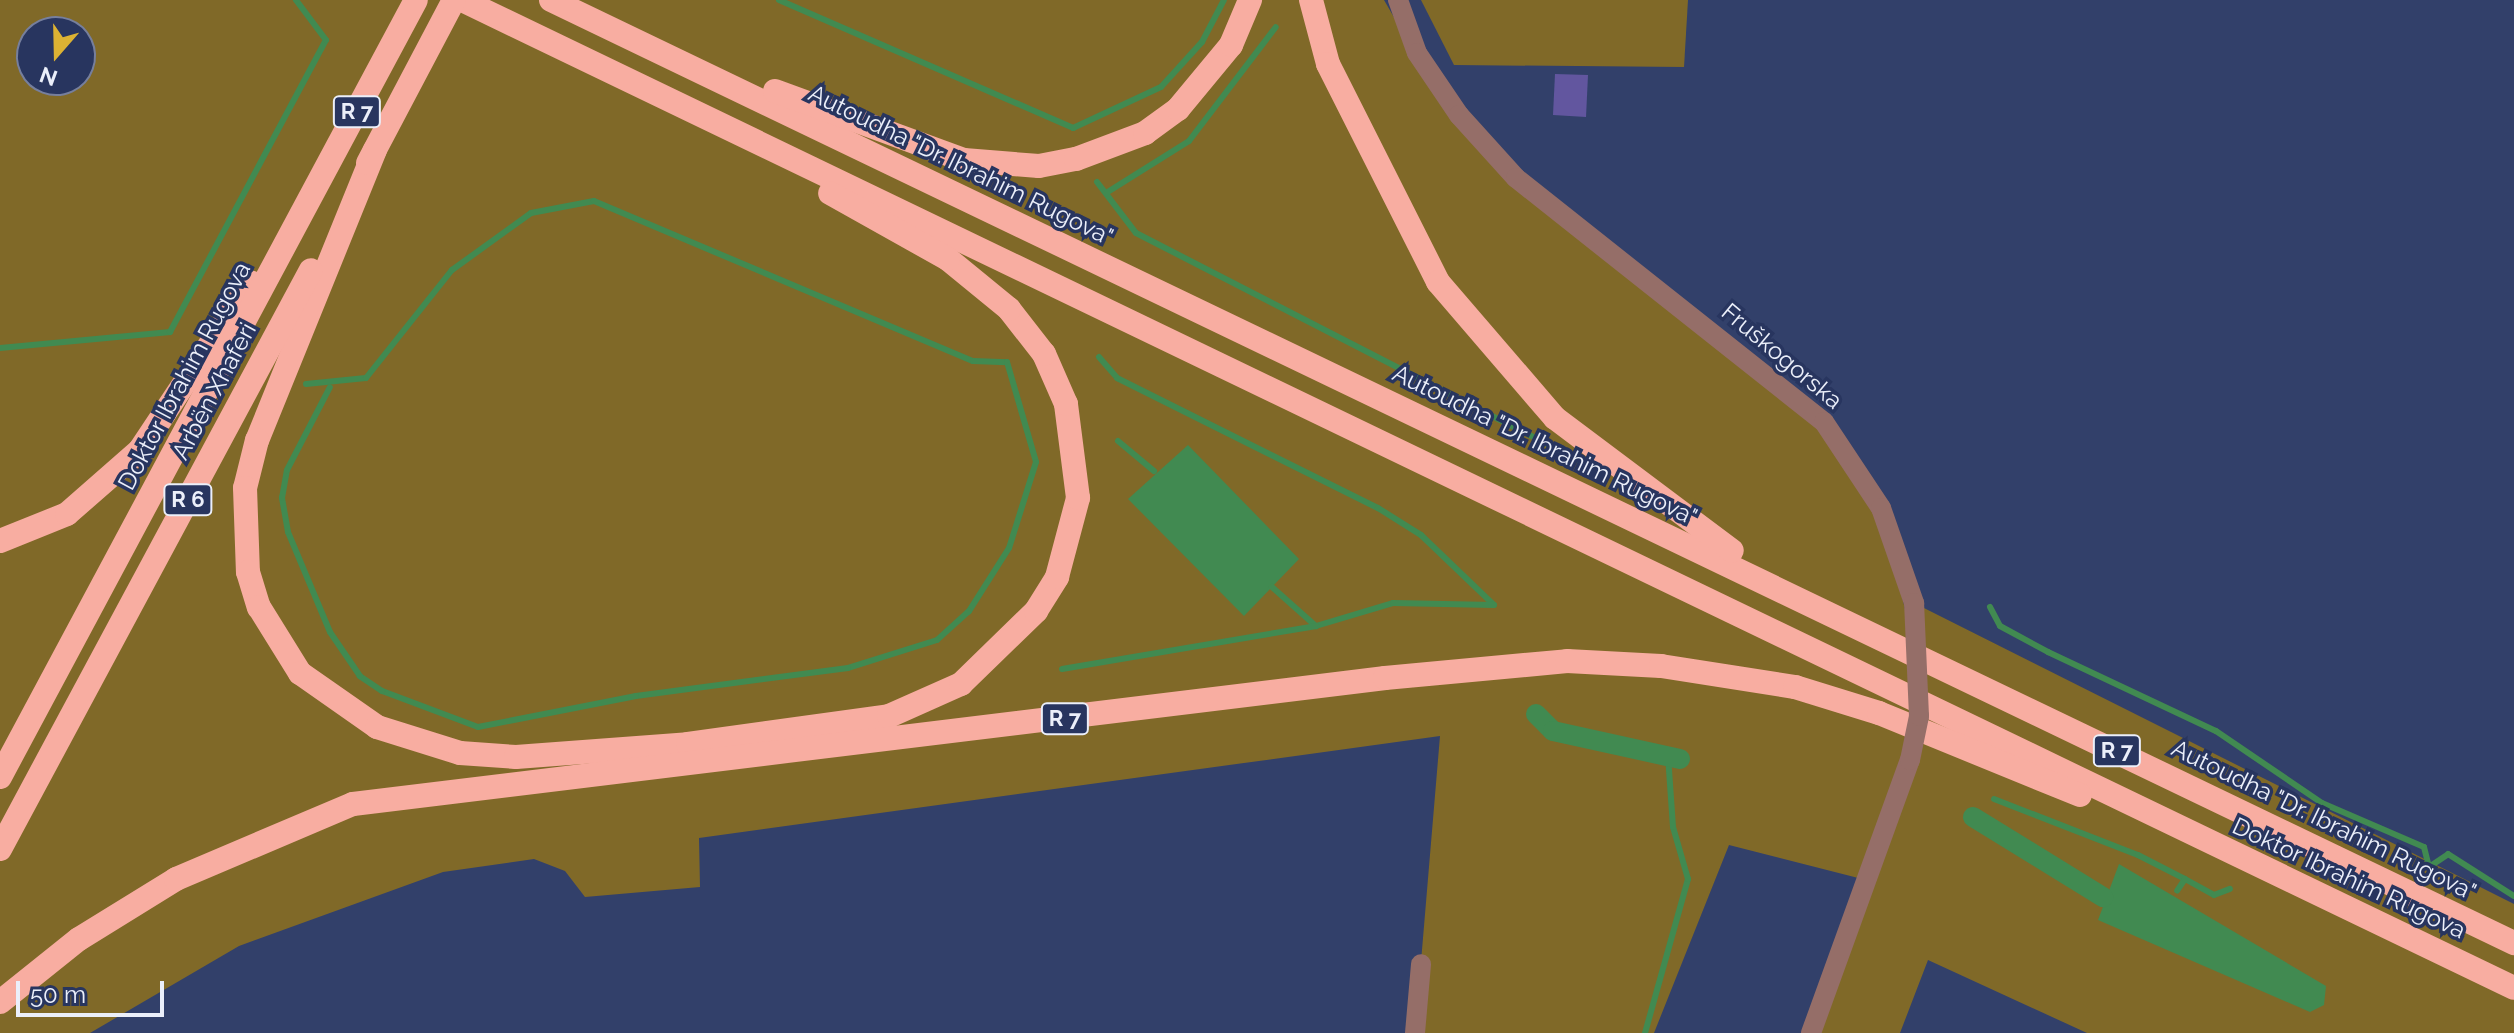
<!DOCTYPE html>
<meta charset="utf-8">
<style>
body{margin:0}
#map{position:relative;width:2514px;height:1033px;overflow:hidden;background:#32406a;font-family:Raleway,sans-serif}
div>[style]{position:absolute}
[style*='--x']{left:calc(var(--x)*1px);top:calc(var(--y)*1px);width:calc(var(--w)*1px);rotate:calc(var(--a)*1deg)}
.green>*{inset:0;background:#806928}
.water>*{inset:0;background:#418a51}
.stream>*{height:6px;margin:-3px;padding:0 3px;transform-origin:3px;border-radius:3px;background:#418a51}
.canal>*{height:20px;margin:-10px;padding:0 10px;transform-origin:10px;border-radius:10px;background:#418a51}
.building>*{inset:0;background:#62569f}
.minor>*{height:20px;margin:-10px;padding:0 10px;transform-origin:10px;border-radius:10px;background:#956e68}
.highway>*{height:24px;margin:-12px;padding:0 12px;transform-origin:12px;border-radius:12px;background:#f8ada1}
.minor-bridge>*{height:20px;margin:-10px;padding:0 10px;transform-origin:10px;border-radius:10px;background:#956e68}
span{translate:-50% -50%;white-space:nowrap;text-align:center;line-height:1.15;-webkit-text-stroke:7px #28355f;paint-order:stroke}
.shield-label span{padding:2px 6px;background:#28355f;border:2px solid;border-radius:6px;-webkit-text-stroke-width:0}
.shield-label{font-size:22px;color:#ebeffa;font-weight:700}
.street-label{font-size:24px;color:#ebeffa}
.north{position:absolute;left:16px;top:16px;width:80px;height:80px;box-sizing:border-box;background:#28355f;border:2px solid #767f9d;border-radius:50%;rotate:200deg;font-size:22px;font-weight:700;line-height:32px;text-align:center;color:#ebeffa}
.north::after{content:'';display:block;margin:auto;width:28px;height:36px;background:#dcb233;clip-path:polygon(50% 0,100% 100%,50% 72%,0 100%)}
.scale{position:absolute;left:16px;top:981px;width:148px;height:36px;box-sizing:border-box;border:4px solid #ebeffa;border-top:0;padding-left:10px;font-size:24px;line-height:28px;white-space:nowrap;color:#ebeffa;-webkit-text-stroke:6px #28355f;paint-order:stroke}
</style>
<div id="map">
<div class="green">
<div style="clip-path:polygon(evenodd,0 0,1384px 0,1454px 121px,1824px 422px,1881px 508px,1918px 664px,1914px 603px,2514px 904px,2514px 1033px,2087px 1033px,1928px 960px,1900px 1033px,1811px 1033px,1870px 881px,1729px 845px,1654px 1033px,1415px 1033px,1440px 736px,699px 838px,700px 887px,585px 897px,565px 871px,534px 859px,443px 872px,239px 946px,90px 1033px,0 1033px,0 0,32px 32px,80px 32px,80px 80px,32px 80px,32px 32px)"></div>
<div style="clip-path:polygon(1421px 0,1688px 0,1684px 67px,1454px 65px)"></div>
</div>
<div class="water">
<div style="clip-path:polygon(1188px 445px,1299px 559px,1244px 616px,1128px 499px)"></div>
<div style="clip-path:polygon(2119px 864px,2326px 986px,2324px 1005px,2310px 1012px,2098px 920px)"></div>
</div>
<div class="stream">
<div style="--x:779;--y:0;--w:321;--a:23.5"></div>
<div style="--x:1073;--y:128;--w:97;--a:-25"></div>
<div style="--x:1161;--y:87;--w:61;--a:-47.7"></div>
<div style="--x:1202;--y:42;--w:47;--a:-62.4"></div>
<div style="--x:1097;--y:182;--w:64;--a:52.6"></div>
<div style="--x:1136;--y:233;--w:501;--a:27.18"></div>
<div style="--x:1106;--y:193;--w:98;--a:-32.1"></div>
<div style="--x:1189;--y:141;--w:143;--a:-52.7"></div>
<div style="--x:0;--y:348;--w:171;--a:-5.4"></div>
<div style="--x:170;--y:332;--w:331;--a:-61.9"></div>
<div style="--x:326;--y:40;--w:50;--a:-126.9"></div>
<div style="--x:1099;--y:357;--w:28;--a:49"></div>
<div style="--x:1117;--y:378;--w:292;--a:26.5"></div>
<div style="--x:1378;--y:508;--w:51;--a:32.1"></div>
<div style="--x:1421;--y:535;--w:101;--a:43.8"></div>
<div style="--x:306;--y:384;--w:60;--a:-5.7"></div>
<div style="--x:366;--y:378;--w:138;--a:-51.5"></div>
<div style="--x:452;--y:270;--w:97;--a:-35.8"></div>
<div style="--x:531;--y:213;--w:64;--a:-10.8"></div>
<div style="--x:594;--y:201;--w:411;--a:22.9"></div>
<div style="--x:973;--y:361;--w:34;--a:2"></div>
<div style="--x:1007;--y:362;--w:104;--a:73.8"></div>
<div style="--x:1036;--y:462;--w:90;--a:107.4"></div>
<div style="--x:1009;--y:548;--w:75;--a:122.4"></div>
<div style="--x:969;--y:611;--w:43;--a:137.8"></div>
<div style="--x:937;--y:640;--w:93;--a:162.5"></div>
<div style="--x:848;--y:668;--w:214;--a:172.5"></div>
<div style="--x:636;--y:696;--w:161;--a:168.9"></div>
<div style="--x:478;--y:727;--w:103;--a:-159.4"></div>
<div style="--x:382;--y:691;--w:27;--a:-146"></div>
<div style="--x:360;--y:676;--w:53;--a:-124.3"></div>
<div style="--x:330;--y:632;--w:108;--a:-112.8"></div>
<div style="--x:288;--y:532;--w:35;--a:-100"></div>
<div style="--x:282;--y:498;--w:28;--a:-80"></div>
<div style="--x:287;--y:470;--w:93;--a:-62.6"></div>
<div style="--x:1118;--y:441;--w:47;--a:39.8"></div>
<div style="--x:1272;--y:587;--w:59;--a:41.6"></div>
<div style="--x:1316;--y:626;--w:80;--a:-16.6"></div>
<div style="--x:1393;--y:603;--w:101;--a:1.1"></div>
<div style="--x:1990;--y:607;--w:21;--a:62"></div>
<div style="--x:2000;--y:626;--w:55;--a:28.4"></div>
<div style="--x:2048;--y:652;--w:186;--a:25.2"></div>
<div style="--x:2216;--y:731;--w:128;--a:34.2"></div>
<div style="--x:2322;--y:803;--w:111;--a:23.3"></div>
<div style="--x:2424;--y:847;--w:21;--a:76"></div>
<div style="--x:2429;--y:867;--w:23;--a:-34"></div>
<div style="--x:2448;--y:854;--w:78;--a:32.5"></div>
<div style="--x:1062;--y:669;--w:258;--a:-9.6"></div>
<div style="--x:1994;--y:799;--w:155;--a:21.3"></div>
<div style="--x:2138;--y:855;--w:53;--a:27.1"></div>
<div style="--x:2185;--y:879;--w:14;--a:124"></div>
<div style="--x:2185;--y:879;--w:33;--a:29"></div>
<div style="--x:2214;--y:895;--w:17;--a:-21"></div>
<div style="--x:1645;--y:1033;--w:160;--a:-74.4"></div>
<div style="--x:1688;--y:879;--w:54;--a:-106.1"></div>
<div style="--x:1673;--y:827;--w:72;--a:-94"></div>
</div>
<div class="canal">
<div style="--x:1536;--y:714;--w:24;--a:45"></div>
<div style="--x:1553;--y:731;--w:130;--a:12.4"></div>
<div style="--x:1973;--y:817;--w:153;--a:31.6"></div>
</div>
<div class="building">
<div style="clip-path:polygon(1555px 74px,1588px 75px,1586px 117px,1553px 115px)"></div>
</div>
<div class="minor">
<div style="--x:1398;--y:0;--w:56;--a:70.3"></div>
<div style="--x:1417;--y:53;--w:75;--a:55.9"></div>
<div style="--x:1459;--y:115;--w:85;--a:47.9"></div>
<div style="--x:1516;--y:178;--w:393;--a:38.4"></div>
<div style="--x:1824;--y:422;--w:103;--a:56.5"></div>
<div style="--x:1881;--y:508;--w:101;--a:70.8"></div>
<div style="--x:1415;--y:1033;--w:69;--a:-85"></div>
<div style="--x:1811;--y:1033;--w:290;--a:-70.1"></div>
</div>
<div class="highway">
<div style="--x:462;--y:0;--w:2277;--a:25.71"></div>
<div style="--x:551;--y:0;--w:2178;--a:25.66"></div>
<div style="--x:1311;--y:0;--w:66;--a:75.1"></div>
<div style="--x:1328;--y:64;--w:244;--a:63.2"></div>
<div style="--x:1438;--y:282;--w:179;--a:49.3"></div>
<div style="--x:1555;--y:418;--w:221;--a:36.9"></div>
<div style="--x:775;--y:91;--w:201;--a:20.1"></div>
<div style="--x:964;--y:160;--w:75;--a:4.6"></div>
<div style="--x:1039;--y:166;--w:38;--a:-11"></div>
<div style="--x:1076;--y:159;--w:74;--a:-20.6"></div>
<div style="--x:1145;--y:133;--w:41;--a:-36"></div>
<div style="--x:1178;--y:109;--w:83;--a:-50.4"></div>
<div style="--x:1231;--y:45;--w:49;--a:-67.1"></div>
<div style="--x:375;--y:150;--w:313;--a:112.1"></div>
<div style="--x:257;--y:440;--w:49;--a:104"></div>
<div style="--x:245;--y:488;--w:84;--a:88"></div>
<div style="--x:248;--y:572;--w:37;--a:73"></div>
<div style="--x:259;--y:607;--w:78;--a:58.2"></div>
<div style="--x:300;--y:673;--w:94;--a:35"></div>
<div style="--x:377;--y:727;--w:87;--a:17.4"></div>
<div style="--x:460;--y:753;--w:56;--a:4.1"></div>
<div style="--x:516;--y:757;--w:172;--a:-4.3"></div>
<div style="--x:688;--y:744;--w:203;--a:-7.9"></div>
<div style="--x:889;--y:716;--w:79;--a:-24"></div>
<div style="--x:961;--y:684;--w:105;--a:-44.2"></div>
<div style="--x:1036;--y:611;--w:40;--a:-58"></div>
<div style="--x:1057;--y:577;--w:82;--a:-75.1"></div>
<div style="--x:1078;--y:498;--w:95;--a:-97.3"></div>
<div style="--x:1066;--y:404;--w:55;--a:-113.7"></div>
<div style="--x:1044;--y:354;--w:57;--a:-127.9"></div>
<div style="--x:1009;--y:309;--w:79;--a:-140.7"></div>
<div style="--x:948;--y:259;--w:135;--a:-150.8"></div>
<div style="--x:368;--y:163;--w:184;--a:-62.2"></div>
<div style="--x:0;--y:541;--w:72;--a:-21.9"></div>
<div style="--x:67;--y:514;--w:97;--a:-41.2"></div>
<div style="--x:140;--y:450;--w:201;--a:-56.4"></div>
<div style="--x:0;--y:777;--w:881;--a:-61.84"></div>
<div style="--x:0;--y:849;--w:657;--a:-61.76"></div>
<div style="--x:0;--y:1002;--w:101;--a:-38.6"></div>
<div style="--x:79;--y:939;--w:114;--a:-31.7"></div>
<div style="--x:176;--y:879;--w:192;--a:-23"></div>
<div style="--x:353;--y:804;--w:1040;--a:-6.96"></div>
<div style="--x:1385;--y:678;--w:183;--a:-5.3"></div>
<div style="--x:1567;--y:661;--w:94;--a:3"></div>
<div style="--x:1661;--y:666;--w:136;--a:8.9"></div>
<div style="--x:1795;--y:687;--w:88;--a:17.2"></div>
<div style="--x:1879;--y:713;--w:217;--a:22.2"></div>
</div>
<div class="minor-bridge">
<div style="--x:1910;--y:760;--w:45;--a:-78.4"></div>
<div style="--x:1919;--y:716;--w:113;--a:-92.5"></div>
</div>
<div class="shield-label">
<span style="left:357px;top:112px">R 7</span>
<span style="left:188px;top:500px">R 6</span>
<span style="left:1065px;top:719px">R 7</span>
<span style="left:2117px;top:751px">R 7</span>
</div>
<div class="street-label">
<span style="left:961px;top:165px;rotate:26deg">Autoudha "Dr. Ibrahim Rugova"</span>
<span style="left:1782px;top:356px;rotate:40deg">Fruškogorska</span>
<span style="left:184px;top:376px;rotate:-62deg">Doktor Ibrahim Rugova</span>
<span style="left:214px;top:391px;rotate:-62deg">Arbën Xhaferi</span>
<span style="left:1545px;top:445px;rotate:26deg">Autoudha "Dr. Ibrahim Rugova"</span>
<span style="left:2324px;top:820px;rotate:26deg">Autoudha "Dr. Ibrahim Rugova"</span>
<span style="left:2349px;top:878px;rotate:25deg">Doktor Ibrahim Rugova</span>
</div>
<div class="north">N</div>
<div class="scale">50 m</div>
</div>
